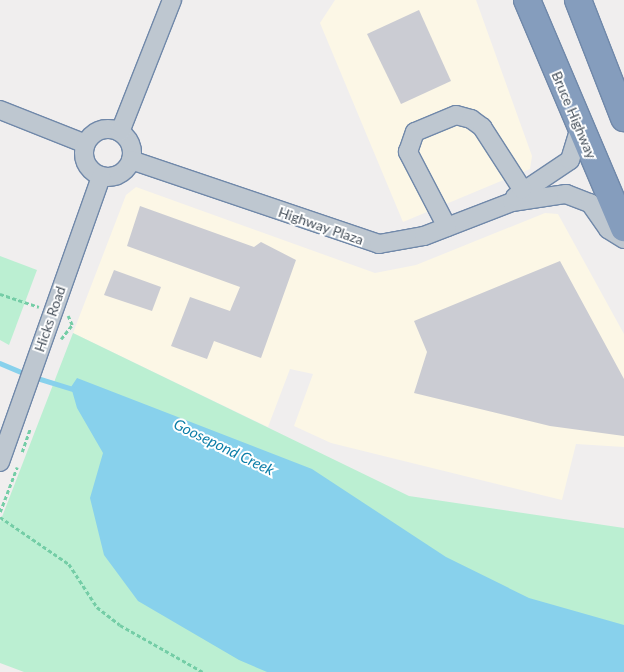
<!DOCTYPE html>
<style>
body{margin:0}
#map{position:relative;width:624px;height:672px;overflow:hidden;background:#f0eeee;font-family:Lato,sans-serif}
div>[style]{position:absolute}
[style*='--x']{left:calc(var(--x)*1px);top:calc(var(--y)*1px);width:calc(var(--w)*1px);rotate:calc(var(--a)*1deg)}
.commercial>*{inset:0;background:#fcf7e6}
.green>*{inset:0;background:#bbefd2}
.water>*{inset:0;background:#88d1ec}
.stream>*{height:4.5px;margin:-2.25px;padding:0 2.25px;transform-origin:2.25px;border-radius:2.25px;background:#88d1ec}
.building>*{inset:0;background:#cbccd3}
.path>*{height:2.5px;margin-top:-1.25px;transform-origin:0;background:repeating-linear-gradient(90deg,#74cda6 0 4px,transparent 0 6.5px)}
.roads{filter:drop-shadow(1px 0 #7088a9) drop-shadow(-1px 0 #7088a9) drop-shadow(0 1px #7088a9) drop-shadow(0 -1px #7088a9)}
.minor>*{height:18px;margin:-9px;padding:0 9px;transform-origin:9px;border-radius:9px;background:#bec7d0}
.minor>.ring{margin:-9px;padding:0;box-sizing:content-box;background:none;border:18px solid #bec7d0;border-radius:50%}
.highway>*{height:26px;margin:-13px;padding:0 13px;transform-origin:13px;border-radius:13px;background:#859dbd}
span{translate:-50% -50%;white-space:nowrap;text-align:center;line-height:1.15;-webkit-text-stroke:4px #fff;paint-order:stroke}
.street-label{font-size:14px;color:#46505b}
.water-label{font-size:15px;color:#0c7ea8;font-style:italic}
</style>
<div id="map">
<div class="commercial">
<div style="clip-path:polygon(335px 0,476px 0,532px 156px,530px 169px,403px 222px,320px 23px)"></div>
<div style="clip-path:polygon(136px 187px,375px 273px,416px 265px,545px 213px,558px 214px,624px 334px,624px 447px,576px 444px,562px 500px,331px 443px,294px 426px,313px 374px,290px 369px,268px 427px,73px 333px,126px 195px)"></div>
</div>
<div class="green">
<div style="clip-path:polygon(0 256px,37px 270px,9px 345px,0 340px)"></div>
<div style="clip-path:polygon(73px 333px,409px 496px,624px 528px,624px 672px,24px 672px,0 663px,0 522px)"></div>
</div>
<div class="water">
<div style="clip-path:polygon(77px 378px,312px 469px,446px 557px,529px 598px,624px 625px,624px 672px,267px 672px,239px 660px,138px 601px,104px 555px,90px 498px,103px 453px,77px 408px,71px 387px)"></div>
</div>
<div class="stream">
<div style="--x:0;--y:363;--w:28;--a:23"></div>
<div style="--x:34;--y:377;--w:44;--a:17.2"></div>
</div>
<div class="building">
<div style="clip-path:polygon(419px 10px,451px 81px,401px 104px,367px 34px)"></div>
<div style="clip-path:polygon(140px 206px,254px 247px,261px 242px,296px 260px,261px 358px,214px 341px,207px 359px,171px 346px,190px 297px,230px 311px,240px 287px,127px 246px)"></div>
<div style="clip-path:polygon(560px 261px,624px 379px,624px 436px,550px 426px,414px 393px,427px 352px,414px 321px)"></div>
<div style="clip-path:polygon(114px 270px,161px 287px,152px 311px,104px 295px)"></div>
</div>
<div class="path">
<div style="--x:0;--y:294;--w:41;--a:18.4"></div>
<div style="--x:61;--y:339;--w:18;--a:-52"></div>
<div style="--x:72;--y:325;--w:10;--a:-114"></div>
<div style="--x:22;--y:452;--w:24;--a:-71"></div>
<div style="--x:0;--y:512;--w:48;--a:-69.3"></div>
<div style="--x:0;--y:517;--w:83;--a:34.3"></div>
<div style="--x:69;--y:564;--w:51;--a:56.9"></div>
<div style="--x:97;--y:607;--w:29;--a:38"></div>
<div style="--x:120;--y:625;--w:95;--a:29.5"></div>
</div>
<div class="roads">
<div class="minor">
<div style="--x:0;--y:110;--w:92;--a:21.6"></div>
<div class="ring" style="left:84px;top:129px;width:30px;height:30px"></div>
<div style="--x:120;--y:132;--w:142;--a:-68.5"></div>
<div style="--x:131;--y:160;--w:262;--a:18.7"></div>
<div style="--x:379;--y:244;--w:46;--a:-10.1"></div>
<div style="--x:424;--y:236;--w:94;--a:-21.1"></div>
<div style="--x:512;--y:202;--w:55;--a:-8.4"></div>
<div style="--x:566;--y:194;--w:26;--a:21"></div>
<div style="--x:590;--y:203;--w:32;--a:55"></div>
<div style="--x:608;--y:229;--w:19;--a:32"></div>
<div style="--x:515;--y:197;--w:66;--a:-33.9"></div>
<div style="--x:570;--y:160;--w:31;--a:-73"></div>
<div style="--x:447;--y:227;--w:85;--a:-117.5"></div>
<div style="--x:408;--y:152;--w:21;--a:-71"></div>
<div style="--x:415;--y:132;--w:44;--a:-22.5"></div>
<div style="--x:456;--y:115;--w:16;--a:15"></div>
<div style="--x:471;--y:119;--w:14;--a:36"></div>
<div style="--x:482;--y:127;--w:74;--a:57.2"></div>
<div style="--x:0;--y:462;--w:303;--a:-70.5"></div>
</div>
<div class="highway">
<div style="--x:527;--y:0;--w:248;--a:67"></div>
<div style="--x:578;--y:0;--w:127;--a:68.7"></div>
</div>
</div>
<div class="street-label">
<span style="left:574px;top:115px;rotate:67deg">Bruce Highway</span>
<span style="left:321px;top:226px;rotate:19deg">Highway Plaza</span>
<span style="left:50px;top:319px;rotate:-71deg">Hicks Road</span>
</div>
<div class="water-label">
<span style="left:224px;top:447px;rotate:26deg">Goosepond Creek</span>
</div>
</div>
